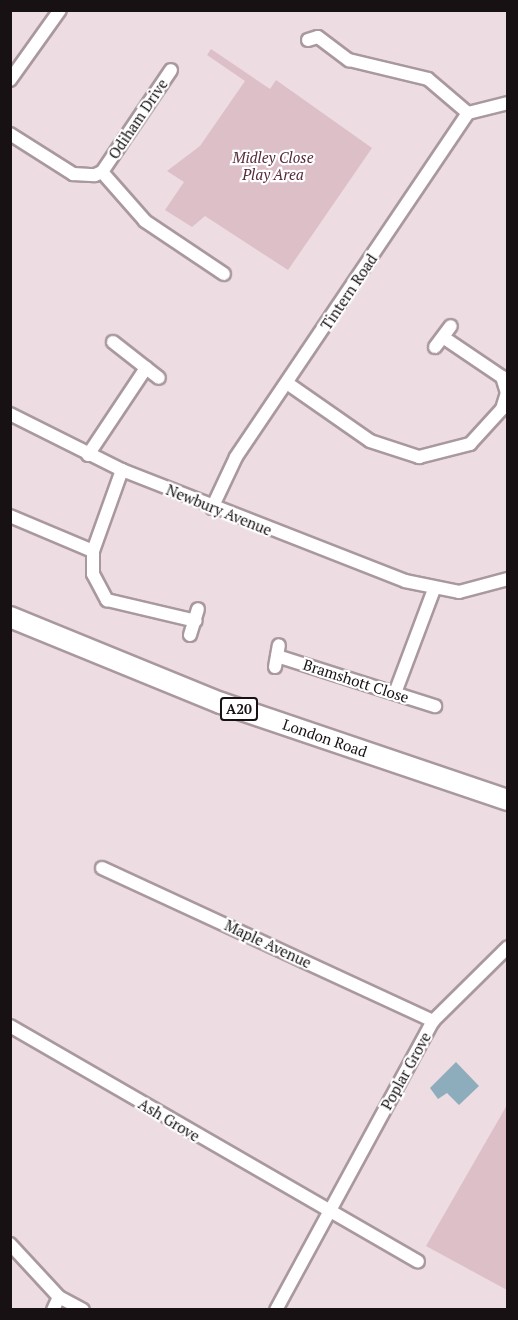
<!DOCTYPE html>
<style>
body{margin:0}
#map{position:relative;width:518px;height:1320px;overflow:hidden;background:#eddce1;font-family:"PT Serif",serif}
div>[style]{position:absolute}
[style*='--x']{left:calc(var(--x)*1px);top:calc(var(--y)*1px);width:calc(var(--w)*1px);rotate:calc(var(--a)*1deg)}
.green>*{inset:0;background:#ddbfc8}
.building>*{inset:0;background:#8eadbc}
.roads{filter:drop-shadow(2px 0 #a9999e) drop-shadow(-2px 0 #a9999e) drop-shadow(0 2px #a9999e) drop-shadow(0 -2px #a9999e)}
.street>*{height:12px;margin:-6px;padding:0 6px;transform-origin:6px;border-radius:6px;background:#fff}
.primary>*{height:20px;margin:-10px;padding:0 10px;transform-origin:10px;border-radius:10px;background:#fff}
span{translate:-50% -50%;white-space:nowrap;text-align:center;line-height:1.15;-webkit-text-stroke:4.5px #fff;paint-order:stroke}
.shield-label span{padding:2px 4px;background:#fff;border:2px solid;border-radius:4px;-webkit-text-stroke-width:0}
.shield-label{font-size:14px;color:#171113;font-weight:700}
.street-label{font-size:15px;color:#171113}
.park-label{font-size:15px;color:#57293b;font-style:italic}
.frame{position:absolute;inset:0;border:12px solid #171113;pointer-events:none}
</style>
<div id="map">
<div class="green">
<div style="clip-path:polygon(211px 49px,270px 89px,276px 80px,372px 148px,288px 270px,205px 216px,192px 227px,165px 210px,184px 182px,167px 171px,200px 146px,245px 81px,207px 55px)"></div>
<div style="clip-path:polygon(507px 1105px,507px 1290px,426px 1246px)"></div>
</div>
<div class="building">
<div style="clip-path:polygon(456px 1062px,479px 1086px,459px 1105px,447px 1093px,438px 1099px,430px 1088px)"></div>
</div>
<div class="roads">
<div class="street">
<div style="--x:308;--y:40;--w:10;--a:-17"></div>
<div style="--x:318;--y:37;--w:39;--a:37"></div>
<div style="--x:349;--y:60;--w:81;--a:13.5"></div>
<div style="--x:428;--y:79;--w:52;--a:40.4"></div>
<div style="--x:10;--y:80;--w:86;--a:-54.5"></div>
<div style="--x:10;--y:134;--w:75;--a:32.4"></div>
<div style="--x:73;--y:174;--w:22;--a:3"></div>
<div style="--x:95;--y:175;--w:8;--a:-23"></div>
<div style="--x:102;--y:172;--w:123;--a:-55.9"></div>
<div style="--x:102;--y:172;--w:65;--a:48.7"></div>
<div style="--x:145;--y:221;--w:95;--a:33.9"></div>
<div style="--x:113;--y:342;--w:58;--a:38"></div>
<div style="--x:435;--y:347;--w:26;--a:-53"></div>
<div style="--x:287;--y:383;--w:101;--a:34.9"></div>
<div style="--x:370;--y:441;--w:52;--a:18.1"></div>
<div style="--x:419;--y:457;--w:53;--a:-14.3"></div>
<div style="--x:470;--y:444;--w:47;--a:-47.6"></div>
<div style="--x:502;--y:409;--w:17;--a:-73"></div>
<div style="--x:507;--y:393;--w:17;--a:-107"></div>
<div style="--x:502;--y:377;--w:71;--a:-145.9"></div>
<div style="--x:10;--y:414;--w:125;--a:26.6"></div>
<div style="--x:122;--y:470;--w:304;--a:21.4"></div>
<div style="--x:405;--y:581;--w:55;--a:11.5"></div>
<div style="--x:459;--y:592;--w:51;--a:-14.9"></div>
<div style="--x:88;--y:455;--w:105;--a:-56.3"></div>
<div style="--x:122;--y:470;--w:86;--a:109.7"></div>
<div style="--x:93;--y:551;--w:23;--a:90"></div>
<div style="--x:93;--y:574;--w:30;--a:62"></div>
<div style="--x:107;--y:600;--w:91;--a:13.3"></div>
<div style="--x:212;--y:508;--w:56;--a:-64.8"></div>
<div style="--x:236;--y:457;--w:415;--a:-56"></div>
<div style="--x:468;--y:113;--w:41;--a:-14"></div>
<div style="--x:10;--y:516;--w:90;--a:22.9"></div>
<div style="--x:190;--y:635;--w:27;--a:-73"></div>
<div style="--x:277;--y:656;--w:166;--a:17.6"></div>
<div style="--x:275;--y:667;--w:22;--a:-80"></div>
<div style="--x:395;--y:693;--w:111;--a:-69.4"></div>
<div style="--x:102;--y:868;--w:365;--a:24.8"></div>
<div style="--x:10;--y:1026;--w:471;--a:30"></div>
<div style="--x:10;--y:1244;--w:72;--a:47.2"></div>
<div style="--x:59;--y:1297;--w:27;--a:28"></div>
<div style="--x:53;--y:1310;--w:14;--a:-65"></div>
<div style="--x:276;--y:1310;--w:329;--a:-61.5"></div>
<div style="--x:433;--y:1021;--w:105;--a:-44.6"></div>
</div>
<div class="primary">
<div style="--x:10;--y:617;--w:228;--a:22.2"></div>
<div style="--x:221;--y:703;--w:303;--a:18.7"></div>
</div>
</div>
<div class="shield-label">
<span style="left:239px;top:709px">A20</span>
</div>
<div class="street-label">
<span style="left:138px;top:119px;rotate:-56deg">Odiham Drive</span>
<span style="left:349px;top:292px;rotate:-56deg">Tintern Road</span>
<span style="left:219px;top:510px;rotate:22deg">Newbury Avenue</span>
<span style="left:356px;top:681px;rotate:18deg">Bramshott Close</span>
<span style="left:325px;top:738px;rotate:19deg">London Road</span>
<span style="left:268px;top:944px;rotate:25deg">Maple Avenue</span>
<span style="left:406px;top:1071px;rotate:-61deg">Poplar Grove</span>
<span style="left:169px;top:1120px;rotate:31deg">Ash Grove</span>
</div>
<div class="park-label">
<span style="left:273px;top:166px">Midley Close<br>Play Area</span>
</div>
<div class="frame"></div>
</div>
